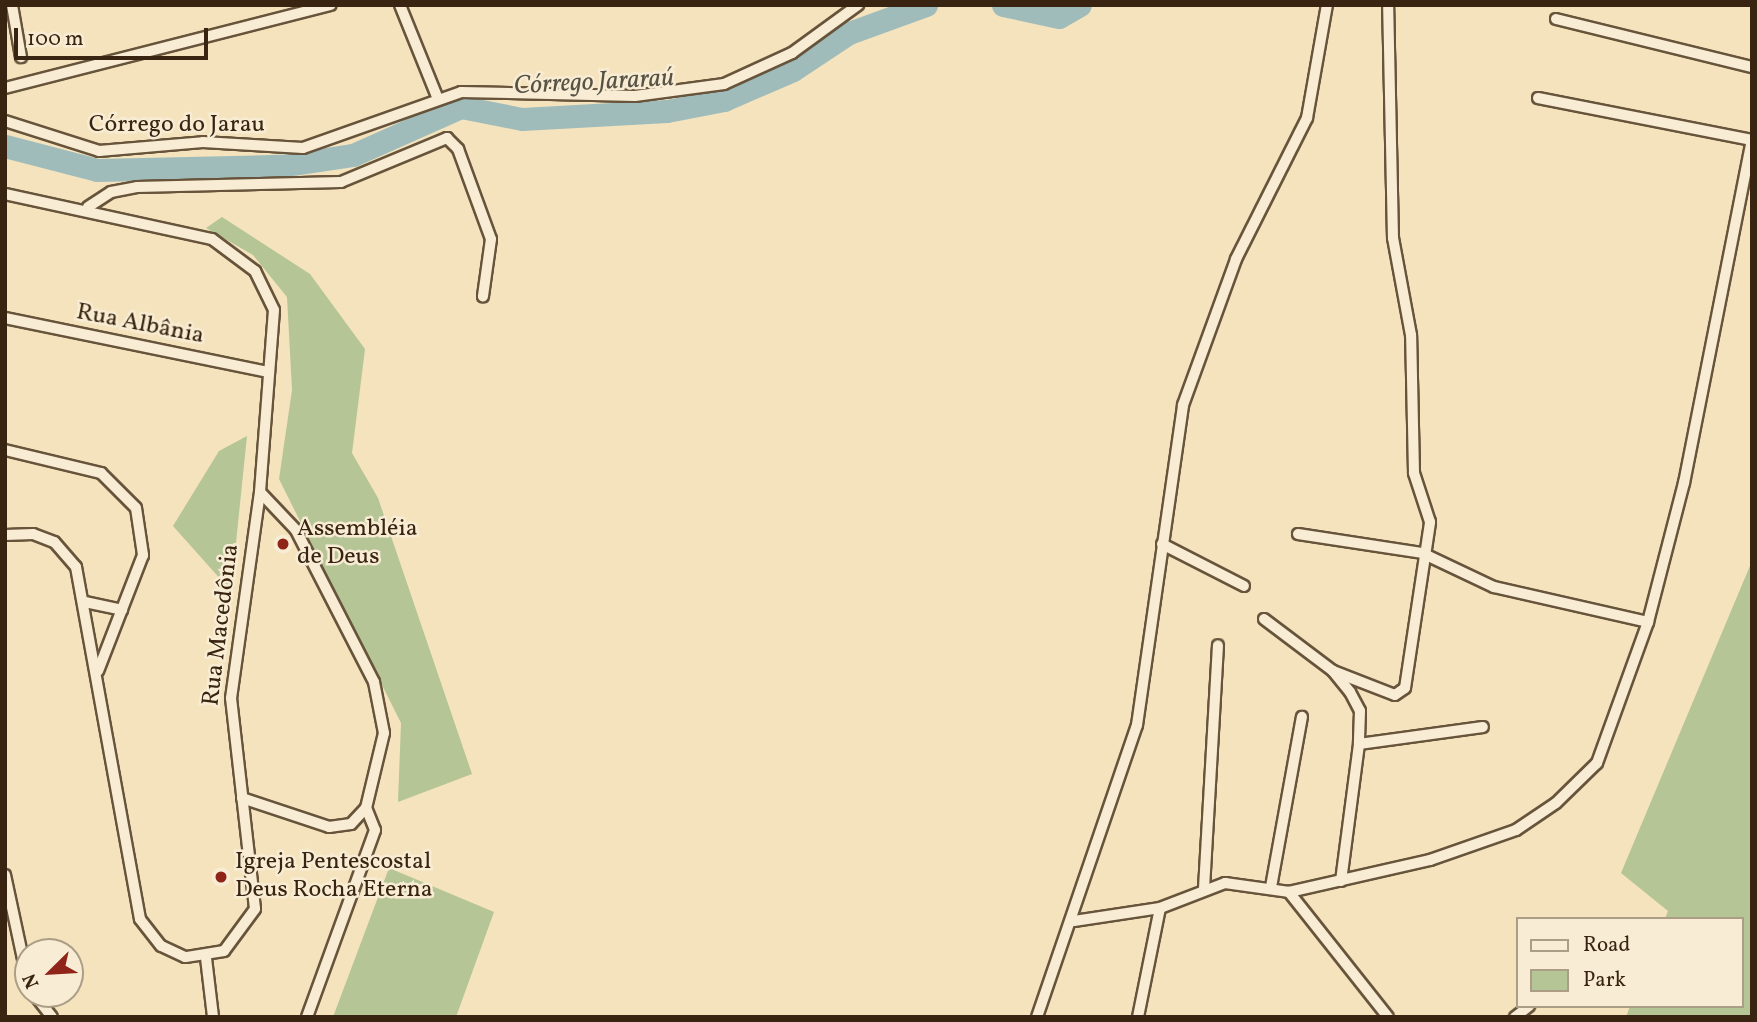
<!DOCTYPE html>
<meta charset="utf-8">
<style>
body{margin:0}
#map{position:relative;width:1757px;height:1022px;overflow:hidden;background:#f4e3bd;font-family:Vollkorn,serif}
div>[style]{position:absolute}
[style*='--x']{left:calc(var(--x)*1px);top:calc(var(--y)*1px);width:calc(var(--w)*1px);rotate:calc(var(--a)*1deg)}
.green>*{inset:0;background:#b5c596}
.river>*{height:23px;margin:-11.5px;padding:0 11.5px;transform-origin:11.5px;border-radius:11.5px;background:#9fbcbb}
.roads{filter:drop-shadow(2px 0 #67543b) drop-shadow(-2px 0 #67543b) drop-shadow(0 2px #67543b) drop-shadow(0 -2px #67543b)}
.minor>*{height:10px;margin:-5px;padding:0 5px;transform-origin:5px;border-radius:5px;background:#f8edd4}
.dots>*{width:19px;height:19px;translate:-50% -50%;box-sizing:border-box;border:4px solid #f8edd4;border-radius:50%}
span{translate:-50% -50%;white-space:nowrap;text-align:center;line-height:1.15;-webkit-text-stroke:5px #f8edd4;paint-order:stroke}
.street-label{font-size:24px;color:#382410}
.poi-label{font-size:24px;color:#382410}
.left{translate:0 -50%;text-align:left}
.water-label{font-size:26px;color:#575243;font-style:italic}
.frame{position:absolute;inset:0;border:7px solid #382410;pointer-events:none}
.legend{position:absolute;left:1516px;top:917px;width:228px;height:91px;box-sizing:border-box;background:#f8edd4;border:2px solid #ab9d86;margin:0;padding:9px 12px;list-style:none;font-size:21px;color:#382410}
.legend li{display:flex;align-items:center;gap:14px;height:35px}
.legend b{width:35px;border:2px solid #ab9d86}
.north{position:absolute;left:14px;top:938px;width:70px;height:70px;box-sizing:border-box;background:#f8edd4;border:2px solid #ab9d86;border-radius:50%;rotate:246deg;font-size:19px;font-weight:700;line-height:28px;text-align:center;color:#382410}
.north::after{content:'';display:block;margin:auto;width:24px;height:32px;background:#8f2418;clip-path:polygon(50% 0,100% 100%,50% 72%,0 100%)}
.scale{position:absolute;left:14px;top:28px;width:194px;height:32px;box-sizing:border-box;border:4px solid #382410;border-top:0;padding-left:9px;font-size:21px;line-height:24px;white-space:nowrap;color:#382410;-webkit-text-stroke:5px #f8edd4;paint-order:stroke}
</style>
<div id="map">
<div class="green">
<div style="clip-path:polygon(222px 217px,310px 274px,365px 349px,352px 453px,378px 498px,472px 774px,398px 802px,401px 723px,279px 479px,292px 390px,287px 297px,253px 255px,206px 228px)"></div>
<div style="clip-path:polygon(247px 436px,231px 591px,173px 526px,219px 451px)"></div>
<div style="clip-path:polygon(1752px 561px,1752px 1017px,1626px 1017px,1630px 1006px,1741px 1006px,1741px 919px,1665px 919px,1668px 911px,1621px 873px)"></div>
<div style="clip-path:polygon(389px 868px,494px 912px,456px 1017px,333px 1017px)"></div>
</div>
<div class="river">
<div style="--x:1003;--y:5;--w:57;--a:12.1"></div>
<div style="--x:1059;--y:17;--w:24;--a:-30"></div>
<div style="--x:5;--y:146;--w:95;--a:14.6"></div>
<div style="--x:97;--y:170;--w:183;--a:-1.3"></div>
<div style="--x:280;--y:166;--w:74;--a:-8.6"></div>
<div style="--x:353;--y:155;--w:118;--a:-24"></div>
<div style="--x:461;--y:107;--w:62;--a:11.1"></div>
<div style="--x:522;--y:119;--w:145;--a:-3.2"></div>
<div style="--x:667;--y:111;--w:58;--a:-10.9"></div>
<div style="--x:724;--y:100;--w:75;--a:-23.5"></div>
<div style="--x:793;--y:70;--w:67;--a:-33.5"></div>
<div style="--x:849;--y:33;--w:82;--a:-20"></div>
</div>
<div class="roads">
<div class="minor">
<div style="--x:12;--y:5;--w:53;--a:80.2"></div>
<div style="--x:400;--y:5;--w:101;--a:68"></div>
<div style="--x:1556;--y:19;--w:202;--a:13.8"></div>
<div style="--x:5;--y:88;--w:336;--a:-14.3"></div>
<div style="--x:1538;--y:98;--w:218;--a:11.1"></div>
<div style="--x:5;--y:121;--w:99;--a:17.7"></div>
<div style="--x:99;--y:151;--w:104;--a:-4.9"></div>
<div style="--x:203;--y:142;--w:100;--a:3.4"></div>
<div style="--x:303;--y:148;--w:168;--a:-19.5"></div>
<div style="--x:461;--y:92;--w:174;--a:1.3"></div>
<div style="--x:635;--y:96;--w:90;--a:-7.7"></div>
<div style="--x:724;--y:84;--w:75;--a:-24.5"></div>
<div style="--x:792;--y:53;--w:82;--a:-36"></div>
<div style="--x:5;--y:194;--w:212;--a:12.3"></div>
<div style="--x:212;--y:239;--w:54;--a:36.7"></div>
<div style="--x:255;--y:271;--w:43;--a:64"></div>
<div style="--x:274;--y:310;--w:183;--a:94.4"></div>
<div style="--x:260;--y:492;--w:208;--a:98"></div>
<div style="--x:231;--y:698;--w:212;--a:83.5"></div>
<div style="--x:255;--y:909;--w:52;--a:126.4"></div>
<div style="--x:224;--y:951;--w:39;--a:171"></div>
<div style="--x:185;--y:957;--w:26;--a:-155"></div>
<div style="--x:161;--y:946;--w:34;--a:-128"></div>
<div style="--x:140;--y:919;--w:358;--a:-100.3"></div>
<div style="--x:76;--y:567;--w:33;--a:-131"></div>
<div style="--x:54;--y:542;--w:22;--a:-159"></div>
<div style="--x:33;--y:534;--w:28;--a:178"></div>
<div style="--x:88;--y:207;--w:27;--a:-33"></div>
<div style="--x:111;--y:192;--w:26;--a:-11"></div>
<div style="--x:137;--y:187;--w:204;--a:-1.4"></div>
<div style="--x:341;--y:182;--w:115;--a:-22.5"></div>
<div style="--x:447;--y:138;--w:16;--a:45"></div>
<div style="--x:458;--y:149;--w:96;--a:69.9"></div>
<div style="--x:491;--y:239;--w:58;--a:98"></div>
<div style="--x:5;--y:318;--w:268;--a:11.6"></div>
<div style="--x:5;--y:450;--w:99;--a:13.5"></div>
<div style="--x:101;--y:473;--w:49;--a:45"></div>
<div style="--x:136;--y:508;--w:48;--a:81.5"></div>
<div style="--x:143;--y:555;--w:124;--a:111.2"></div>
<div style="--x:1298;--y:534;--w:125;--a:8.7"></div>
<div style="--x:1422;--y:553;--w:80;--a:25.3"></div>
<div style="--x:1494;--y:587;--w:158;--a:12.8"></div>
<div style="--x:1162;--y:544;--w:92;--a:27.1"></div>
<div style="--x:85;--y:602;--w:38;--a:12"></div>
<div style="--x:1264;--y:619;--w:86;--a:37"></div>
<div style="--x:1333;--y:671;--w:27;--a:51"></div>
<div style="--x:1350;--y:692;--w:21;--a:62"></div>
<div style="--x:1360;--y:711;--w:33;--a:92"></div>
<div style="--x:1359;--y:744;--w:125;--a:-7.8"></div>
<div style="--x:1333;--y:671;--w:66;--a:21.2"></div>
<div style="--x:1395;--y:695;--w:12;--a:-35"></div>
<div style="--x:1405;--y:688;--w:168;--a:-81.4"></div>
<div style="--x:1430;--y:522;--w:52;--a:-108.1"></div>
<div style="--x:1414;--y:473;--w:138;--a:-91.2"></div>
<div style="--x:1411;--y:335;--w:99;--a:-100.5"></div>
<div style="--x:1393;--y:238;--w:233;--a:-91.2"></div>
<div style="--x:242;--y:798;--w:92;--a:18.4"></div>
<div style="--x:329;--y:827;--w:22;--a:-8"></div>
<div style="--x:351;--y:824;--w:22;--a:-47"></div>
<div style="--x:366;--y:808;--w:77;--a:-76.5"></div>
<div style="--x:384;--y:733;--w:52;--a:-101.1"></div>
<div style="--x:374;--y:682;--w:171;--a:-117.2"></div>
<div style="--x:296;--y:530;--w:52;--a:-133.5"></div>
<div style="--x:5;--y:875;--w:109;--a:77.9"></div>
<div style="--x:1341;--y:881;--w:138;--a:-82.5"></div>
<div style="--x:1271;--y:887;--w:173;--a:-79.7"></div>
<div style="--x:1204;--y:888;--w:243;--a:-86.7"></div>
<div style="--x:1289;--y:892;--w:145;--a:-12.8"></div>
<div style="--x:1430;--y:860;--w:91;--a:-19.2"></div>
<div style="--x:1516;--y:830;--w:48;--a:-34"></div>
<div style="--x:1556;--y:803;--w:57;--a:-44.3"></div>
<div style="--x:1597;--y:763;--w:150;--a:-70.1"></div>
<div style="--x:1648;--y:622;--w:144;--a:-75.5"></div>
<div style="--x:1684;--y:483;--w:350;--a:-78.8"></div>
<div style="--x:1074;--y:921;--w:87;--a:-8.6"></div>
<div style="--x:1160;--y:908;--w:70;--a:-21"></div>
<div style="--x:1225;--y:883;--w:65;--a:8"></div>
<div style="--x:1289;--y:892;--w:159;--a:51.6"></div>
<div style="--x:206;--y:958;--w:59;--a:83.2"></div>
<div style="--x:34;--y:994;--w:29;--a:52"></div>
<div style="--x:307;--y:1017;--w:199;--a:-70"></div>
<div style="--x:375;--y:830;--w:24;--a:-112"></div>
<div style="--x:1037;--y:1017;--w:309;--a:-71.1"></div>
<div style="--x:1137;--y:725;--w:323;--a:-81.8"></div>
<div style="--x:1183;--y:405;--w:155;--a:-70"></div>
<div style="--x:1236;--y:259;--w:158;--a:-63.3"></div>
<div style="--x:1307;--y:118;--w:115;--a:-80"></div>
<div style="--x:1138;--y:1017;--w:111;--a:-78.6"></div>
<div style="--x:1515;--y:1017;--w:18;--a:-38"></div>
</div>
</div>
<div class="dots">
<div style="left:283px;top:544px;background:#8f2418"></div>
<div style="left:221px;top:877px;background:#8f2418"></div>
</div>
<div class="street-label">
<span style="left:177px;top:126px">Córrego do Jarau</span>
<span style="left:140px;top:325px;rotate:11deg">Rua Albânia</span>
<span style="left:222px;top:625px;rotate:-83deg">Rua Macedônia</span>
</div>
<div class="poi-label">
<span class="left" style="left:297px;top:544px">Assembléia<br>de Deus</span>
<span class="left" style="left:235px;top:877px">Igreja Pentescostal<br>Deus Rocha Eterna</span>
</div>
<div class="water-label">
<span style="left:594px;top:83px;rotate:-3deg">Córrego Jararaú</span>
</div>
<div class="frame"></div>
<ul class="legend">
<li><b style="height:9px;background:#f8edd4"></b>Road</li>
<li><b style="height:19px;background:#b5c596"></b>Park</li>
</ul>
<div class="north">N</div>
<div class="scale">100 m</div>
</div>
